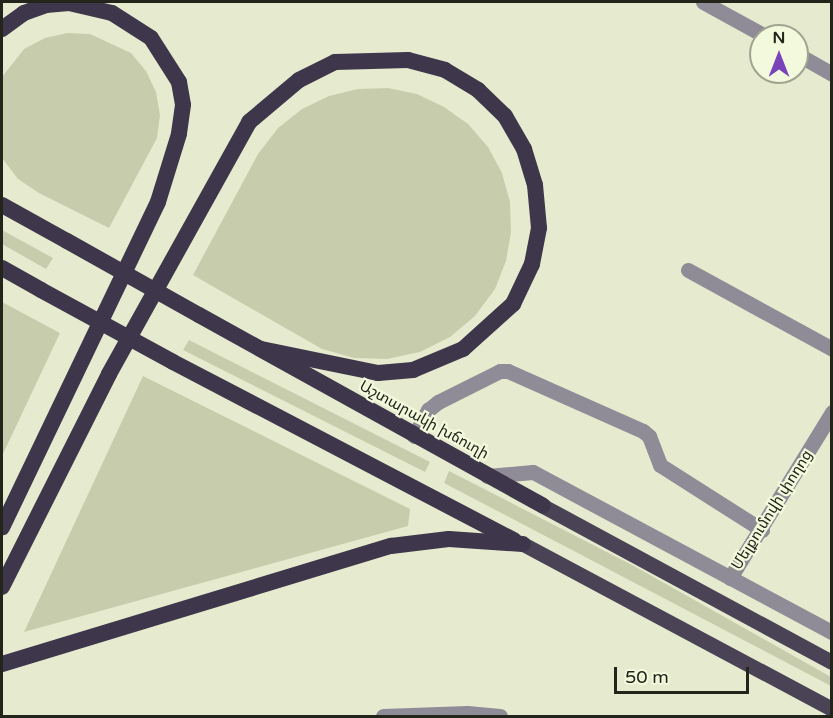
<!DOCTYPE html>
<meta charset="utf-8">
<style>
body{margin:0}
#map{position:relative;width:833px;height:718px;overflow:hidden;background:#e6ebcf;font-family:"Varela Round","Noto Sans Armenian",sans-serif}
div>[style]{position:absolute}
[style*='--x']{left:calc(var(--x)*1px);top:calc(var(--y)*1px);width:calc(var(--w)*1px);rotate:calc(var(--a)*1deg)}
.green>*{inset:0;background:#c7cdac}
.minor>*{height:15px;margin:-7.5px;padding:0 7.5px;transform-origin:7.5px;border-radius:7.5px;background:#908c97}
.tertiary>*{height:15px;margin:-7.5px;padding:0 7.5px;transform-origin:7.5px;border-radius:7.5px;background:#908c97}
.primary>*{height:15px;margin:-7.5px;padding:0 7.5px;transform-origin:7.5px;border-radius:7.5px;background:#4a4356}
.trunk>*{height:16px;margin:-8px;padding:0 8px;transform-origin:8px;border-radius:8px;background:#3e364a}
.trunk-bridge>*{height:16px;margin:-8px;padding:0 8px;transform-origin:8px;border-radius:8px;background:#3e364a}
span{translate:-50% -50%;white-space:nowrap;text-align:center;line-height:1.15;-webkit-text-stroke:4.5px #f3f9dd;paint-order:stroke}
.street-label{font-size:15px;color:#23251b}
.frame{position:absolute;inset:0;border:3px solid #23251b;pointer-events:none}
.north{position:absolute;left:749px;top:24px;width:60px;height:60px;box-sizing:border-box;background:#f3f9dd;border:2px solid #a0a48f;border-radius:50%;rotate:0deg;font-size:16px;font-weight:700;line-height:24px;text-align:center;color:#23251b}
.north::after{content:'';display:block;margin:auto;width:21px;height:27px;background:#7943ba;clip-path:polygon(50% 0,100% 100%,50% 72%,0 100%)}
.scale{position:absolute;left:614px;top:667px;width:135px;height:27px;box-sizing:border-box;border:3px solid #23251b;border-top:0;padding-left:8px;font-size:18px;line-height:21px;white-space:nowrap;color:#23251b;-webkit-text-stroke:4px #f3f9dd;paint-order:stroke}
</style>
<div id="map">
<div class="green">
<div style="clip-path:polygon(67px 33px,90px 34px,131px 53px,146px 71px,156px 92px,160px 115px,157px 138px,109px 228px,39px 193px,18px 179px,2px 158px,2px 77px,24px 49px,45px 38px)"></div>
<div style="clip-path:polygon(388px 88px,417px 94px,444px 107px,468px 124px,488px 147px,502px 173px,510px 202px,511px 232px,506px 261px,495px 289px,475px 316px,450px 337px,420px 352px,387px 359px,354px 358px,322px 349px,193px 275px,258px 154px,278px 128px,302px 109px,329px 96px,358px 89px)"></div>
<div style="clip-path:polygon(2px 230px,53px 258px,46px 269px,2px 244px)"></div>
<div style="clip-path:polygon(2px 302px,60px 333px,2px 456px)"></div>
<div style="clip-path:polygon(189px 340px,430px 462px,425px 472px,183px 350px)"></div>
<div style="clip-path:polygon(143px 376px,410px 509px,408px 526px,24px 632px)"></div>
<div style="clip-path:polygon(449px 471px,634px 566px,831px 677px,831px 686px,444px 483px)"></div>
</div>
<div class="minor">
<div style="--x:703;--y:2;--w:71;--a:28.7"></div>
<div style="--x:797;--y:54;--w:40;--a:29.7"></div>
<div style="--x:688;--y:270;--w:164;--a:28.7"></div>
<div style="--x:414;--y:436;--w:30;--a:-62"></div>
<div style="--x:428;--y:410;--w:13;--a:-39"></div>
<div style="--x:438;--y:402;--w:69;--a:-26.6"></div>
<div style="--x:500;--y:371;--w:8;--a:0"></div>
<div style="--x:508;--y:371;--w:148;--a:24"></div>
<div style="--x:643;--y:431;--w:8;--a:40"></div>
<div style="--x:649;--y:436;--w:31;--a:69"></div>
<div style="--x:660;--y:465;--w:121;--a:32.5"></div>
<div style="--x:730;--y:578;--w:195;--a:-58.4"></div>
</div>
<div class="tertiary">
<div style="--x:487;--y:476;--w:46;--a:-5"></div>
<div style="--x:533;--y:472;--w:339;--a:28.2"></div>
<div style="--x:383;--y:716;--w:84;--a:-2"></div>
<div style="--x:467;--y:713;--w:33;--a:5"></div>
</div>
<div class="primary">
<div style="--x:543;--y:506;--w:328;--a:28.4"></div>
<div style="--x:523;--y:544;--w:350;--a:28.1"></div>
</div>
<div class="trunk">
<div style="--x:2;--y:29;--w:27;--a:-36"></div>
<div style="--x:24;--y:13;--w:23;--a:-20"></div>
<div style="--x:46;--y:5;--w:23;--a:-5"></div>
<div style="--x:69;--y:3;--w:44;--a:13.1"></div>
<div style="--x:112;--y:13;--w:46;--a:32.7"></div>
<div style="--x:151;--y:38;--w:52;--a:57.5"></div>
<div style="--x:179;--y:82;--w:23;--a:80"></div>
<div style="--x:183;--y:105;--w:29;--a:98"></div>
<div style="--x:179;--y:134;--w:71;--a:107.2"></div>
<div style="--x:158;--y:202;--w:361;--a:115.6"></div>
<div style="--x:2;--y:205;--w:74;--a:29"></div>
<div style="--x:2;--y:268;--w:45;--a:29.4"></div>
<div style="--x:199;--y:315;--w:393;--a:29"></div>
<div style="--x:173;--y:362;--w:385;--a:27.6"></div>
<div style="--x:2;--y:587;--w:238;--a:-63.3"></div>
<div style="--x:109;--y:374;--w:288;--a:-60.9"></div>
<div style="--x:249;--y:122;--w:65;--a:-40"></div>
<div style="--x:299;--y:80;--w:40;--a:-26.6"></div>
<div style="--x:335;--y:62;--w:73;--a:-1.6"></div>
<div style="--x:408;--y:60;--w:38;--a:15"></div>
<div style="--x:445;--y:70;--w:39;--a:31"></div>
<div style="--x:478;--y:90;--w:37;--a:44"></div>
<div style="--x:505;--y:116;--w:38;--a:60"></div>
<div style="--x:524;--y:149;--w:38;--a:73"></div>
<div style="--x:535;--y:185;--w:43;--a:84.7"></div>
<div style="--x:539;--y:228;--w:37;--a:101"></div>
<div style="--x:532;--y:264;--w:44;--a:115.4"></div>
<div style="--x:513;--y:304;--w:67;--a:138"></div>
<div style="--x:463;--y:349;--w:54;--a:157.2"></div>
<div style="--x:413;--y:370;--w:35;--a:175"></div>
<div style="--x:378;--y:373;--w:119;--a:-168.4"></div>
<div style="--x:2;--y:664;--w:407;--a:-16.9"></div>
<div style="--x:391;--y:546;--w:58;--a:-6.9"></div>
<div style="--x:449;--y:539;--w:74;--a:3.9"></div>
</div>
<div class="trunk-bridge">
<div style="--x:67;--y:241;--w:151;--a:29.3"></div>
<div style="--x:41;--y:290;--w:150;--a:28.6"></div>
</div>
<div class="street-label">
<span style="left:424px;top:420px;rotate:29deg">Աշտարակի խճուղի</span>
<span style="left:772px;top:510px;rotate:-58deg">Մելքումովի փողոց</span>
</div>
<div class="frame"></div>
<div class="north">N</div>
<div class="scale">50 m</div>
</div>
